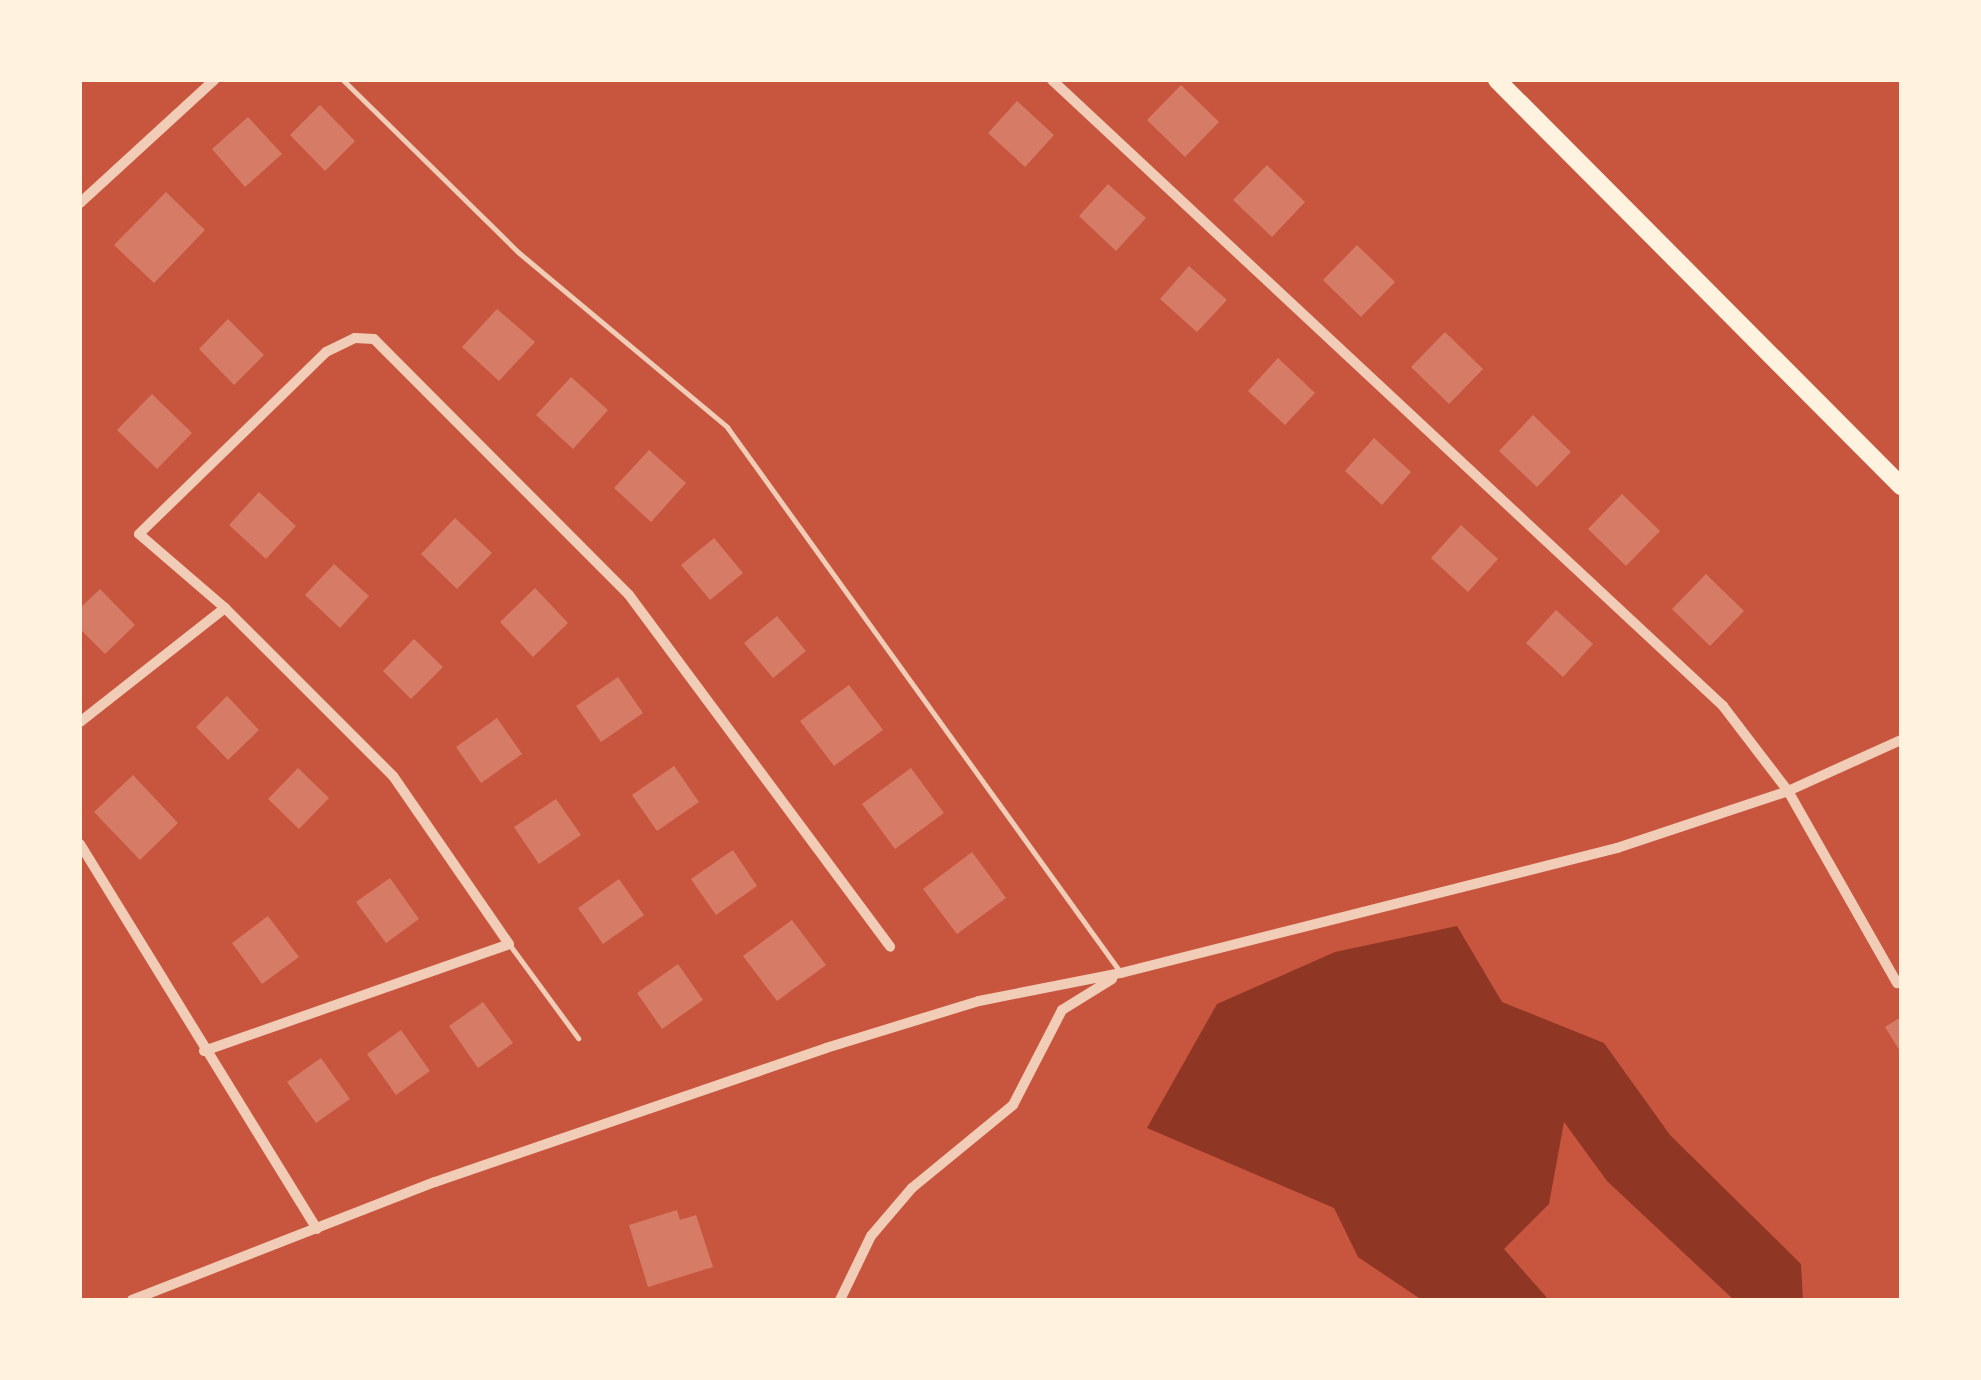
<!DOCTYPE html>
<style>
body{margin:0}
#map{position:relative;width:1981px;height:1380px;overflow:hidden;background:#c8553d;font-family:"Exo 2",sans-serif}
div>[style]{position:absolute}
[style*='--x']{left:calc(var(--x)*1px);top:calc(var(--y)*1px);width:calc(var(--w)*1px);rotate:calc(var(--a)*1deg)}
.water>*{inset:0;background:#8f3625}
.building>*{inset:0;background:#d67c66}
.service>*{height:5px;margin:-2.5px;padding:0 2.5px;transform-origin:2.5px;border-radius:2.5px;background:#f1ccb7}
.minor>*{height:10px;margin:-5px;padding:0 5px;transform-origin:5px;border-radius:5px;background:#f1ccb7}
.primary>*{height:18px;margin:-9px;padding:0 9px;transform-origin:9px;border-radius:9px;background:#fff3e0}
span{translate:-50% -50%;white-space:nowrap;text-align:center;line-height:1.15;-webkit-text-stroke:10px #fff3e0;paint-order:stroke}
.frame{position:absolute;inset:0;border:82px solid #fff3e0;pointer-events:none}
</style>
<div id="map">
<div class="water">
<div style="clip-path:polygon(1457px 926px,1502px 1002px,1604px 1043px,1670px 1135px,1801px 1264px,1803px 1300px,1734px 1300px,1607px 1181px,1564px 1122px,1549px 1204px,1504px 1249px,1549px 1300px,1422px 1300px,1358px 1257px,1334px 1208px,1147px 1128px,1217px 1004px,1335px 952px)"></div>
</div>
<div class="building">
<div style="clip-path:polygon(1181px 85px,1219px 122px,1185px 157px,1147px 120px)"></div>
<div style="clip-path:polygon(1017px 101px,1054px 135px,1025px 167px,988px 133px)"></div>
<div style="clip-path:polygon(320px 105px,355px 141px,325px 171px,290px 135px)"></div>
<div style="clip-path:polygon(248px 117px,282px 154px,245px 187px,212px 149px)"></div>
<div style="clip-path:polygon(1267px 165px,1305px 202px,1272px 237px,1233px 200px)"></div>
<div style="clip-path:polygon(1108px 184px,1146px 218px,1116px 251px,1079px 216px)"></div>
<div style="clip-path:polygon(166px 192px,205px 230px,154px 283px,114px 245px)"></div>
<div style="clip-path:polygon(1357px 245px,1395px 282px,1361px 317px,1323px 280px)"></div>
<div style="clip-path:polygon(1189px 266px,1227px 300px,1197px 332px,1160px 299px)"></div>
<div style="clip-path:polygon(497px 309px,535px 342px,499px 381px,462px 347px)"></div>
<div style="clip-path:polygon(228px 319px,264px 355px,234px 385px,199px 349px)"></div>
<div style="clip-path:polygon(1445px 332px,1483px 369px,1449px 404px,1411px 367px)"></div>
<div style="clip-path:polygon(1278px 358px,1315px 393px,1285px 425px,1248px 391px)"></div>
<div style="clip-path:polygon(571px 377px,608px 410px,573px 449px,536px 415px)"></div>
<div style="clip-path:polygon(152px 394px,192px 433px,157px 469px,117px 430px)"></div>
<div style="clip-path:polygon(1533px 415px,1571px 452px,1537px 487px,1499px 451px)"></div>
<div style="clip-path:polygon(1374px 438px,1411px 472px,1382px 505px,1345px 471px)"></div>
<div style="clip-path:polygon(649px 450px,686px 483px,651px 522px,614px 488px)"></div>
<div style="clip-path:polygon(259px 492px,296px 526px,266px 559px,229px 525px)"></div>
<div style="clip-path:polygon(1622px 494px,1660px 531px,1626px 566px,1588px 529px)"></div>
<div style="clip-path:polygon(455px 518px,492px 553px,457px 589px,421px 554px)"></div>
<div style="clip-path:polygon(1461px 525px,1498px 559px,1468px 592px,1431px 558px)"></div>
<div style="clip-path:polygon(714px 538px,743px 573px,710px 600px,681px 565px)"></div>
<div style="clip-path:polygon(334px 564px,369px 596px,340px 628px,305px 595px)"></div>
<div style="clip-path:polygon(1706px 574px,1744px 611px,1710px 646px,1672px 609px)"></div>
<div style="clip-path:polygon(535px 588px,568px 623px,533px 657px,500px 622px)"></div>
<div style="clip-path:polygon(100px 589px,135px 625px,105px 654px,80px 629px,80px 608px)"></div>
<div style="clip-path:polygon(1556px 610px,1593px 644px,1563px 677px,1526px 643px)"></div>
<div style="clip-path:polygon(777px 616px,806px 651px,773px 678px,744px 643px)"></div>
<div style="clip-path:polygon(414px 639px,443px 667px,411px 699px,383px 671px)"></div>
<div style="clip-path:polygon(618px 677px,643px 713px,601px 742px,576px 706px)"></div>
<div style="clip-path:polygon(849px 685px,883px 730px,834px 766px,800px 721px)"></div>
<div style="clip-path:polygon(227px 696px,259px 730px,228px 760px,196px 727px)"></div>
<div style="clip-path:polygon(497px 718px,522px 754px,481px 783px,456px 747px)"></div>
<div style="clip-path:polygon(674px 766px,699px 802px,657px 831px,632px 795px)"></div>
<div style="clip-path:polygon(298px 768px,329px 798px,299px 829px,268px 799px)"></div>
<div style="clip-path:polygon(911px 768px,944px 813px,895px 849px,862px 804px)"></div>
<div style="clip-path:polygon(133px 775px,178px 823px,140px 860px,94px 812px)"></div>
<div style="clip-path:polygon(556px 799px,581px 835px,539px 864px,514px 827px)"></div>
<div style="clip-path:polygon(733px 850px,757px 886px,716px 915px,691px 879px)"></div>
<div style="clip-path:polygon(972px 852px,1006px 898px,957px 934px,923px 889px)"></div>
<div style="clip-path:polygon(390px 878px,419px 919px,386px 943px,356px 902px)"></div>
<div style="clip-path:polygon(619px 879px,644px 915px,603px 944px,578px 908px)"></div>
<div style="clip-path:polygon(268px 916px,299px 957px,262px 984px,232px 943px)"></div>
<div style="clip-path:polygon(792px 920px,826px 965px,777px 1001px,743px 956px)"></div>
<div style="clip-path:polygon(678px 964px,703px 1000px,662px 1029px,637px 993px)"></div>
<div style="clip-path:polygon(483px 1002px,513px 1043px,478px 1068px,449px 1026px)"></div>
<div style="clip-path:polygon(1901px 1017px,1901px 1053px,1885px 1027px)"></div>
<div style="clip-path:polygon(401px 1030px,430px 1071px,396px 1095px,367px 1054px)"></div>
<div style="clip-path:polygon(321px 1058px,350px 1099px,316px 1123px,287px 1082px)"></div>
<div style="clip-path:polygon(677px 1210px,680px 1220px,696px 1215px,713px 1267px,648px 1287px,629px 1225px)"></div>
</div>
<div class="service">
<div style="--x:343;--y:80;--w:245;--a:44.5"></div>
<div style="--x:518;--y:252;--w:273;--a:39.9"></div>
<div style="--x:727;--y:427;--w:673;--a:54.19"></div>
<div style="--x:509;--y:944;--w:117;--a:53.7"></div>
</div>
<div class="minor">
<div style="--x:1052;--y:80;--w:918;--a:43.01"></div>
<div style="--x:1723;--y:706;--w:107;--a:52.6"></div>
<div style="--x:1788;--y:791;--w:221;--a:60.4"></div>
<div style="--x:80;--y:203;--w:182;--a:-42.5"></div>
<div style="--x:80;--y:722;--w:184;--a:-38.2"></div>
<div style="--x:80;--y:844;--w:452;--a:58.4"></div>
<div style="--x:204;--y:1051;--w:323;--a:-19.3"></div>
<div style="--x:509;--y:944;--w:204;--a:-124.6"></div>
<div style="--x:393;--y:776;--w:238;--a:-135"></div>
<div style="--x:225;--y:608;--w:113;--a:-139.3"></div>
<div style="--x:139;--y:534;--w:261;--a:-44.2"></div>
<div style="--x:326;--y:352;--w:32;--a:-26"></div>
<div style="--x:355;--y:338;--w:19;--a:3"></div>
<div style="--x:374;--y:339;--w:361;--a:45.1"></div>
<div style="--x:629;--y:595;--w:438;--a:53.4"></div>
<div style="--x:132;--y:1300;--w:325;--a:-21.3"></div>
<div style="--x:435;--y:1182;--w:413;--a:-18.9"></div>
<div style="--x:826;--y:1048;--w:160;--a:-17.1"></div>
<div style="--x:979;--y:1001;--w:145;--a:-11.2"></div>
<div style="--x:1121;--y:973;--w:512;--a:-14.14"></div>
<div style="--x:1617;--y:848;--w:180;--a:-18.4"></div>
<div style="--x:1788;--y:791;--w:124;--a:-24.3"></div>
<div style="--x:840;--y:1300;--w:71;--a:-64.2"></div>
<div style="--x:871;--y:1236;--w:63;--a:-49.5"></div>
<div style="--x:912;--y:1188;--w:131;--a:-39.4"></div>
<div style="--x:1013;--y:1105;--w:107;--a:-62.7"></div>
<div style="--x:1062;--y:1010;--w:59;--a:-31.8"></div>
</div>
<div class="primary">
<div style="--x:1497;--y:80;--w:573;--a:45.14"></div>
</div>
<div class="frame"></div>
</div>
